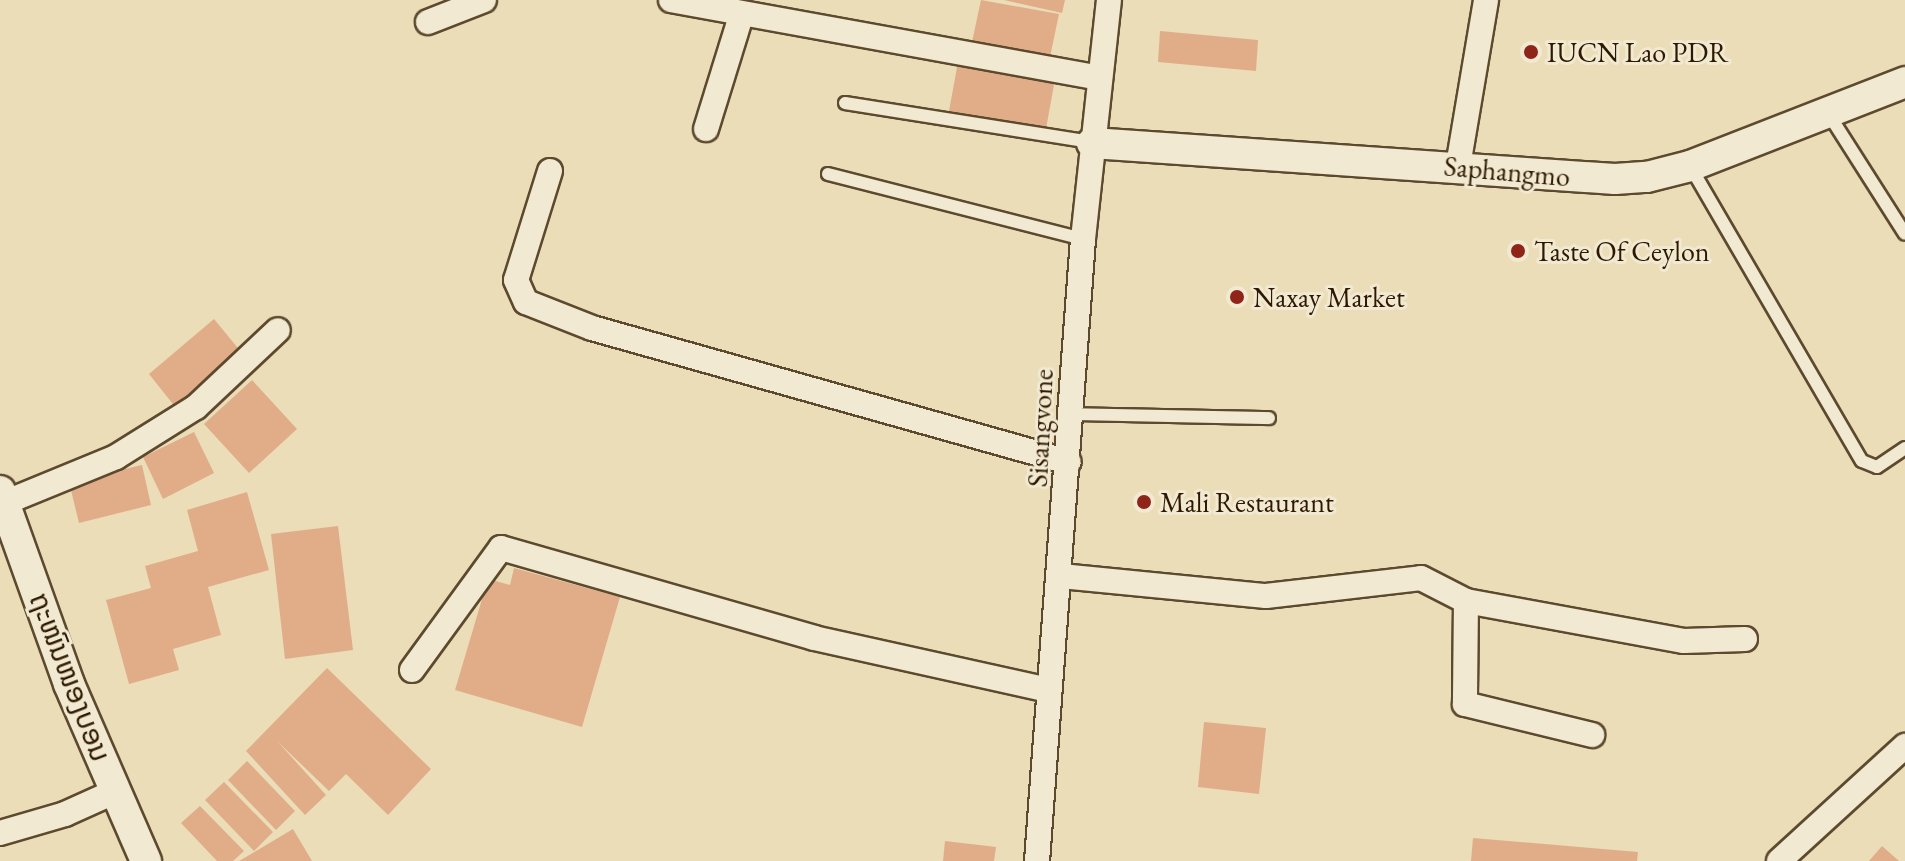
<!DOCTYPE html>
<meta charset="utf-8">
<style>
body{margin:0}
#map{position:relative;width:1905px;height:861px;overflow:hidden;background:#eaddb8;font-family:"EB Garamond","Noto Sans Lao",serif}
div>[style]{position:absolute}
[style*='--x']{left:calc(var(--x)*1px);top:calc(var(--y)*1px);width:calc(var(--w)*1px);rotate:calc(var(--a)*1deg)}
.building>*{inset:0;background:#e1ad89}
.roads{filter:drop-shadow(2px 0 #5d4a2e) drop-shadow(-2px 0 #5d4a2e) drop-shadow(0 2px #5d4a2e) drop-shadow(0 -2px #5d4a2e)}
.service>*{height:12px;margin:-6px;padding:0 6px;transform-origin:6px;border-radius:6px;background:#f1e9d1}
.minor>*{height:24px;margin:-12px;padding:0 12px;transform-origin:12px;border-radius:12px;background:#f1e9d1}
.tertiary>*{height:30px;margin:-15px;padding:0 15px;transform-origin:15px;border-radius:15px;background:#f1e9d1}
.dots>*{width:22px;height:22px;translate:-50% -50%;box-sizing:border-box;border:4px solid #f1e9d1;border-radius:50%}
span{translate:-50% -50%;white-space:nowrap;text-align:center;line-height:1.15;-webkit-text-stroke:6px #f1e9d1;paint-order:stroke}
.poi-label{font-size:28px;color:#2e1900}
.left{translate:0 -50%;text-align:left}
.street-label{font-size:28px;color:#2e1900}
</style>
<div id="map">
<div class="building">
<div style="clip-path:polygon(981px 0,1059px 14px,1050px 57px,972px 42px)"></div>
<div style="clip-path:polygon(1004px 0,1065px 0,1062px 13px)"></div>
<div style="clip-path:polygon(1160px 31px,1258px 40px,1256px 71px,1158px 62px)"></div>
<div style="clip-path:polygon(958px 62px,1055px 79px,1046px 129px,949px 111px)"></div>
<div style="clip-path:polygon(214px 319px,242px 353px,176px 408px,149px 374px)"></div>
<div style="clip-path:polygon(252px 380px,297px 429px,249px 473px,204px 424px)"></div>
<div style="clip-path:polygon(194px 432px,214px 473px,163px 499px,143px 457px)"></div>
<div style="clip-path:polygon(142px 465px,151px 505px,79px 523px,69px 482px)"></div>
<div style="clip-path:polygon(247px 492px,269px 570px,208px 587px,221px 635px,173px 649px,179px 670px,129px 684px,106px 600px,151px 588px,145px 566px,198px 551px,187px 510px)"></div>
<div style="clip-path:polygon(338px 526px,353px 650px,285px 659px,271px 534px)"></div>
<div style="clip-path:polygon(514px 568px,620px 597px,582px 727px,455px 690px,488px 579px,510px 585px)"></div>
<div style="clip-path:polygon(327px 668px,431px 769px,388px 815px,346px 774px,329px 791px,278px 742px,326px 795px,305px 815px,246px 751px)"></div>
<div style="clip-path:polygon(1204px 722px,1266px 728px,1259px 794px,1198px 787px)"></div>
<div style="clip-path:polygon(247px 761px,295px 811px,276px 830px,228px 780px)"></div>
<div style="clip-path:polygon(224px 782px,273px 832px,254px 851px,205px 800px)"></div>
<div style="clip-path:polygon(200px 806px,244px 851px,233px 861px,217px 861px,181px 823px)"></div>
<div style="clip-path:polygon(293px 829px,312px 861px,239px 861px,246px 857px)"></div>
<div style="clip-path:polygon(1473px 838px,1638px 852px,1637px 861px,1471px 861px)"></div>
<div style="clip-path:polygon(945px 841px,996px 847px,994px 861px,943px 861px)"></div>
<div style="clip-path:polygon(1882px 846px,1899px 861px,1869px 861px)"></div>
</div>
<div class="roads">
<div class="service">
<div style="--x:845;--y:103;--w:249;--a:9"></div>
<div style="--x:1828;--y:113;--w:143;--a:57.5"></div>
<div style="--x:1690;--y:166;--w:341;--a:59.8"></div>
<div style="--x:1862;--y:461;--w:16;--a:22"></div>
<div style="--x:1877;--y:467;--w:34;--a:-34"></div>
<div style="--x:828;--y:174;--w:263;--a:14.3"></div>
<div style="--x:1070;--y:414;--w:199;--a:1.2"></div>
</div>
<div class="minor">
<div style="--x:671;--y:0;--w:436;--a:10.3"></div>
<div style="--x:428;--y:22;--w:60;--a:-21.4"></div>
<div style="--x:706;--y:129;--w:121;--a:-72.8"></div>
<div style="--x:1458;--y:166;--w:168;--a:-80.4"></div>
<div style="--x:550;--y:171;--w:114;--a:107.3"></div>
<div style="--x:516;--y:280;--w:24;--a:66"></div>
<div style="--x:526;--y:302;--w:71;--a:21.5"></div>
<div style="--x:592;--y:328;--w:495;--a:15.7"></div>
<div style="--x:4;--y:503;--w:121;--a:-22.3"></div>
<div style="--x:116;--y:457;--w:94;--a:-32"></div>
<div style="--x:196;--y:407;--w:112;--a:-43.2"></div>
<div style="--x:1061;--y:576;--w:206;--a:5.6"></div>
<div style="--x:1266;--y:596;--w:156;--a:-6.6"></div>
<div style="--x:1421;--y:578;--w:51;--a:27.1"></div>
<div style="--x:1466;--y:601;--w:222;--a:10.4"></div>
<div style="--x:1684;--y:641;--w:61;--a:-1.9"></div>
<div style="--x:1466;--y:601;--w:103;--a:90.6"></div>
<div style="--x:1465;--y:704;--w:131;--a:13.7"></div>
<div style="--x:412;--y:670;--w:151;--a:-53.9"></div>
<div style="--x:501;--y:548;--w:326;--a:16"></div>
<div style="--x:814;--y:638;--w:241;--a:12.5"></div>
<div style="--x:0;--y:833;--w:68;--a:-16.3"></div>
<div style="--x:65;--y:814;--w:56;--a:-24.3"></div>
<div style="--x:1037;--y:861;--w:624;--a:-85.77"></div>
<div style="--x:1083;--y:239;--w:240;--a:-83.8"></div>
<div style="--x:1779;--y:861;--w:171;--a:-42.4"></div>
</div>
<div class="tertiary">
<div style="--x:1092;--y:143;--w:524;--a:3.94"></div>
<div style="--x:1615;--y:179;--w:32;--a:-4"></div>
<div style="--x:1647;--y:177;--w:44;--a:-14.3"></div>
<div style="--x:1690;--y:166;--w:231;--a:-21.3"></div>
<div style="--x:0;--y:491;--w:205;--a:70.3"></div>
<div style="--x:69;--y:684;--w:193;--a:66.5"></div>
</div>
</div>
<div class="dots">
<div style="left:1531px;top:52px;background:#8f2418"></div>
<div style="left:1518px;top:251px;background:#8f2418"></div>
<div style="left:1237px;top:297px;background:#8f2418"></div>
<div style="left:1144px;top:502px;background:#8f2418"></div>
</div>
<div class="poi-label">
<span class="left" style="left:1547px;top:52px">IUCN Lao PDR</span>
<span class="left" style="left:1534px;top:251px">Taste Of Ceylon</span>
<span class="left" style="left:1253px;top:297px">Naxay Market</span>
<span class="left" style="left:1160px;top:502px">Mali Restaurant</span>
</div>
<div class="street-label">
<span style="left:1507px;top:171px;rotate:5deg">Saphangmo</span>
<span style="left:1040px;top:428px;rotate:-87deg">Sisangvone</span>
<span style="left:70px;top:677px;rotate:69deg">ຖະໜົນໜອງບອນ</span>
</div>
</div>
